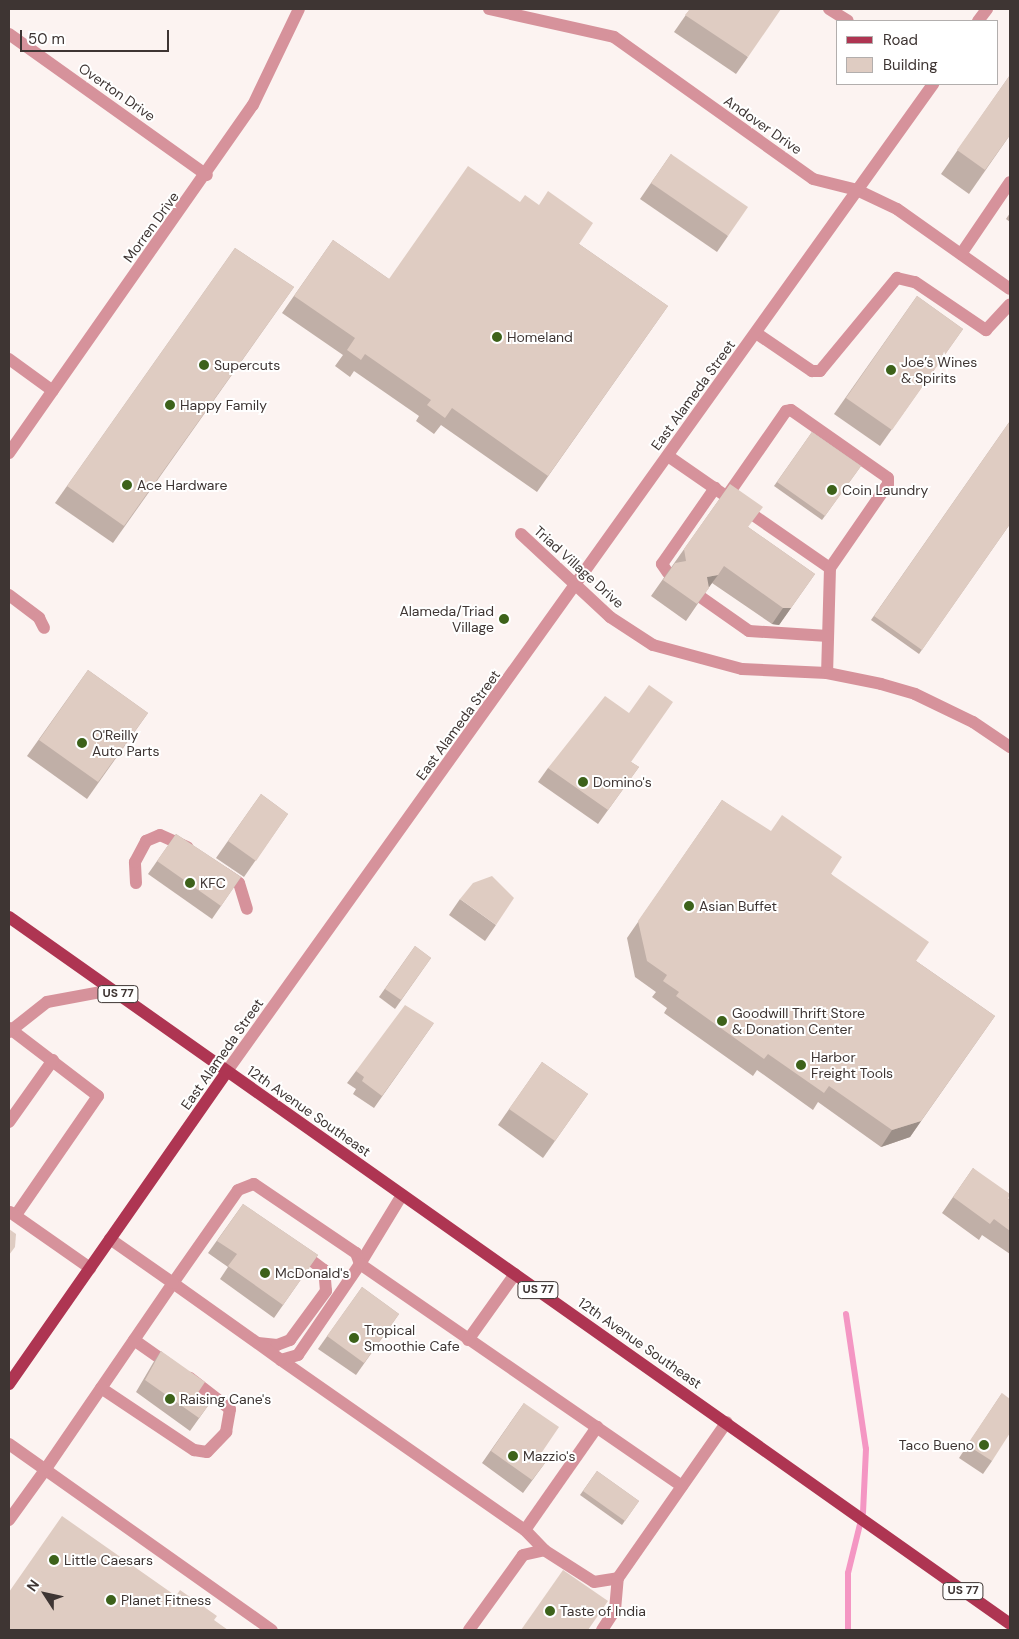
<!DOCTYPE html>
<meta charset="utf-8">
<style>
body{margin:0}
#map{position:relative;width:1019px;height:1639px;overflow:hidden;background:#fcf3f1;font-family:"DM Sans",sans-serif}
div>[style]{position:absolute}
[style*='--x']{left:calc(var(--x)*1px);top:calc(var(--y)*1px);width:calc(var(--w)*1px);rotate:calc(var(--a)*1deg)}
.stream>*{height:6px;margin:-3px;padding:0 3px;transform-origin:3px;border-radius:3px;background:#f496c3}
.minor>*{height:12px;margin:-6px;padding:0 6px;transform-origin:6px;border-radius:6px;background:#d6929b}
.major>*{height:12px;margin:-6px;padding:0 6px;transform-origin:6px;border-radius:6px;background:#ae3552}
.wall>*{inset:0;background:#c0afa7}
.shaded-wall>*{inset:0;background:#9c8f88}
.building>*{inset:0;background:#dfccc2}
.dots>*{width:14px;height:14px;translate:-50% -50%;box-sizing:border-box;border:2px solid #fff;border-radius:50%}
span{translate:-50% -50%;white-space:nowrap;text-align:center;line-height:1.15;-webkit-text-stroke:4px #fff;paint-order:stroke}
.shield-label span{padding:1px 4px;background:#fff;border:1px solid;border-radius:4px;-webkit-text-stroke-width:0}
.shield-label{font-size:12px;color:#3e3533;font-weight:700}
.street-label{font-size:14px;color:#3e3533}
.poi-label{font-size:14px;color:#3e3533}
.left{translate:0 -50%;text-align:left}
.right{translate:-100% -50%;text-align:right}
.frame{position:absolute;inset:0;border:10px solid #3e3533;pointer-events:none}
.legend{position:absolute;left:836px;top:20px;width:162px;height:65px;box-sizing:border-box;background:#fff;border:1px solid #b2aead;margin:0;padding:6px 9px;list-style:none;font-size:15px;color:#3e3533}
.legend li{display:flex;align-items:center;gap:10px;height:25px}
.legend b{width:25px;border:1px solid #b2aead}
.north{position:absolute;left:20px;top:1569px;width:50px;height:50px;-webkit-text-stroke:4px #fff;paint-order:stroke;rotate:305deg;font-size:14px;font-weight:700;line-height:20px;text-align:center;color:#3e3533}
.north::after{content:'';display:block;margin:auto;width:18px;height:22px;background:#3e3533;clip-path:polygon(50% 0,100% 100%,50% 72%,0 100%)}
.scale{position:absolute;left:20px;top:30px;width:149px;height:22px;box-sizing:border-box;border:2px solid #3e3533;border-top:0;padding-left:6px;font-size:15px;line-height:18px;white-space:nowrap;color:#3e3533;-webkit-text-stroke:4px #fff;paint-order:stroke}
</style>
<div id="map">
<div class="stream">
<div style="--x:846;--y:1314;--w:136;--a:81.6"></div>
<div style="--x:866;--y:1449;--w:63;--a:92.7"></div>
<div style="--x:863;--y:1512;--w:63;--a:103.8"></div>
<div style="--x:848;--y:1573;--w:57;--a:90"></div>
</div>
<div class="minor">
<div style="--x:489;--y:9;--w:128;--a:12.6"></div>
<div style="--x:614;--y:37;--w:244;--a:35.5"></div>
<div style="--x:813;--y:179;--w:45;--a:14"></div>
<div style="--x:857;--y:190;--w:44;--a:25.4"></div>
<div style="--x:897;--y:209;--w:138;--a:35.3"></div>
<div style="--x:829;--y:9;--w:22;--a:32"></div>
<div style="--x:978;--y:21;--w:15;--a:-53"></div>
<div style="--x:9;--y:34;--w:243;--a:35.5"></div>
<div style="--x:961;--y:254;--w:87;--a:-55.8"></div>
<div style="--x:756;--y:333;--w:68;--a:34.2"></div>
<div style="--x:812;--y:371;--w:8;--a:0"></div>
<div style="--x:820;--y:371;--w:121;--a:-50.4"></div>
<div style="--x:897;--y:278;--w:18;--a:13"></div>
<div style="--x:915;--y:282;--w:86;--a:34.1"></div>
<div style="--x:986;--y:330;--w:35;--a:-47"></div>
<div style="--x:9;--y:359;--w:54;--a:36"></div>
<div style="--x:9;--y:453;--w:425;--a:-55"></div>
<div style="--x:253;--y:105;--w:106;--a:-64.4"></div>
<div style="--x:668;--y:456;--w:197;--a:34.7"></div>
<div style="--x:830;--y:568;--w:105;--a:91.6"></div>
<div style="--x:727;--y:496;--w:103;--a:-55.2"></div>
<div style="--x:786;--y:411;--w:5;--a:-11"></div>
<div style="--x:791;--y:410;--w:118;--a:35"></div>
<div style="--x:888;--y:478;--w:6;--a:90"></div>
<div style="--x:888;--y:484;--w:102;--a:124.6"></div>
<div style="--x:521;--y:534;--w:122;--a:43"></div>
<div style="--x:610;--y:617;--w:51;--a:33.1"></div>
<div style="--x:653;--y:645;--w:92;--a:15.1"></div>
<div style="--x:742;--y:669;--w:85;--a:2.7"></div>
<div style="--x:827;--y:673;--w:55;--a:11.5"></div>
<div style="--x:881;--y:684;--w:35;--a:16"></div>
<div style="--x:915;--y:694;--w:64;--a:25.8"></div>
<div style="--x:973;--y:722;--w:45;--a:34"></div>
<div style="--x:668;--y:573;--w:11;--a:-124"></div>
<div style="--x:662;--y:564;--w:93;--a:-55.1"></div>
<div style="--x:9;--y:595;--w:38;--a:37"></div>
<div style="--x:39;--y:618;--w:11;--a:63"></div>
<div style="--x:702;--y:598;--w:57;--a:35.1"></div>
<div style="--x:749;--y:631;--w:79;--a:3.6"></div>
<div style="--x:224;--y:873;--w:18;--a:34"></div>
<div style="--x:239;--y:883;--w:27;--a:73"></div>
<div style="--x:136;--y:883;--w:21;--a:-93"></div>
<div style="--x:135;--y:862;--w:24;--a:-62"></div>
<div style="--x:146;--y:841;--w:15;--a:-23"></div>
<div style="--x:160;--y:835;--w:30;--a:24"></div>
<div style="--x:9;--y:1028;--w:112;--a:37.4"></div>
<div style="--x:98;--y:1096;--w:145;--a:124.6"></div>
<div style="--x:9;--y:1032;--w:48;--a:-38.3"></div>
<div style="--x:47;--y:1002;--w:65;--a:-10.6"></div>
<div style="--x:227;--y:1071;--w:1214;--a:-54.42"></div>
<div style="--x:9;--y:1122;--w:76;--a:-54.6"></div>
<div style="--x:402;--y:1195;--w:81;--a:121.3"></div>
<div style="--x:360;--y:1264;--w:391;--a:34.6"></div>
<div style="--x:10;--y:1212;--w:98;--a:35"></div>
<div style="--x:134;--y:1340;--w:45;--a:35.1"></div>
<div style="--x:468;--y:1340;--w:81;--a:-54.5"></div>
<div style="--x:258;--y:1343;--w:19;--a:6"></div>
<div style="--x:277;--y:1345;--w:14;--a:-21"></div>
<div style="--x:290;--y:1340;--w:61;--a:-53.7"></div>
<div style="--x:326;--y:1291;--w:21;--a:-95"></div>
<div style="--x:324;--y:1270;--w:30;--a:-143"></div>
<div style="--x:281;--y:1360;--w:297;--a:34.9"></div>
<div style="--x:525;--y:1530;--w:28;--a:46"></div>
<div style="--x:101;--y:1388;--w:112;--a:33.7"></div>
<div style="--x:194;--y:1450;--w:13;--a:9"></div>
<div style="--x:207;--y:1452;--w:28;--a:-46"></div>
<div style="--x:226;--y:1432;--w:23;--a:-80"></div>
<div style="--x:230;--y:1409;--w:51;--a:-142.2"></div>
<div style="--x:9;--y:1444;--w:322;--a:35.3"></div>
<div style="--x:9;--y:1520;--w:62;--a:-54.2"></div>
<div style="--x:45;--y:1470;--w:227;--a:-55.6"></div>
<div style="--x:173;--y:1283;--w:113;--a:-55"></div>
<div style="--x:238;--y:1190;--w:17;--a:-21"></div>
<div style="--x:254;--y:1184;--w:123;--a:34.1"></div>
<div style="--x:356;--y:1253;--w:12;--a:70"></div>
<div style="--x:360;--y:1264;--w:110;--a:124.3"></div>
<div style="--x:298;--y:1355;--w:18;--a:164"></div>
<div style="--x:281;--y:1360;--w:133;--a:-144.5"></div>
<div style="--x:173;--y:1283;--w:77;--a:-145.1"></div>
<div style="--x:525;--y:1530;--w:126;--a:-55"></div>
<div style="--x:469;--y:1630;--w:92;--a:-54.2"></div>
<div style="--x:523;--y:1555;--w:22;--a:-13"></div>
<div style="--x:544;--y:1550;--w:59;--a:32.6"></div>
<div style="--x:594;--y:1582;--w:24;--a:-9"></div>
<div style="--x:618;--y:1578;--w:190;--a:-55.1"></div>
<div style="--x:602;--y:1630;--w:24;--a:-57"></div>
<div style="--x:615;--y:1610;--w:32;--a:-85"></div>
</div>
<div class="major">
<div style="--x:9;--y:917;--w:1225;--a:35.23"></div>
<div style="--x:9;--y:1384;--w:381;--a:-55.1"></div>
</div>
<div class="wall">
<div style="clip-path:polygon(690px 9px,748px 57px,736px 74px,674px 32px)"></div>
<div style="clip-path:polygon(1010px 75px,1010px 135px,969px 194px,941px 174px)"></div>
<div style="clip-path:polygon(671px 154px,728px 236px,717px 252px,640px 199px)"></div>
<div style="clip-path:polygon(1010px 213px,1010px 222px,1006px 219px)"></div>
<div style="clip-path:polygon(333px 240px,389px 279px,579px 244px,668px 306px,537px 492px,441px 425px,434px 434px,416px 421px,419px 416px,354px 371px,350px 377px,335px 366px,343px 355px,282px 313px)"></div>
<div style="clip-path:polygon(235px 248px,294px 287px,113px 543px,55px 503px)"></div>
<div style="clip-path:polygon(917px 296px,963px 329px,880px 446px,834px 414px)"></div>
<div style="clip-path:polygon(1010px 421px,1010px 524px,919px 654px,871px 620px)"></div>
<div style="clip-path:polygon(812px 432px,861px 466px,822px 520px,774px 486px)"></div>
<div style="clip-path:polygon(730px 484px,748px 527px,815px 574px,779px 625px,772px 624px,712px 583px,686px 621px,651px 596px)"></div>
<div style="clip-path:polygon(88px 670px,148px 713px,87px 799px,27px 756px)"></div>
<div style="clip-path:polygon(631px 762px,639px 767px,598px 824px,538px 782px,548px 768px)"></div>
<div style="clip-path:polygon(261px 794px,288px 814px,244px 877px,216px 858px)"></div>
<div style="clip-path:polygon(722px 800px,831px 874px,916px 961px,995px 1016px,910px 1137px,881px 1147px,818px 1102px,813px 1110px,757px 1070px,753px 1076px,664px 1013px,667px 1008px,652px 997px,656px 992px,635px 977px,627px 938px)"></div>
<div style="clip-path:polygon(176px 834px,241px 877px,212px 919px,148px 874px)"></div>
<div style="clip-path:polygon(460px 899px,496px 925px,485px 941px,449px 915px)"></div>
<div style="clip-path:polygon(415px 946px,431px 958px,395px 1009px,379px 997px)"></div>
<div style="clip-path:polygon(434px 1023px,374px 1108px,353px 1094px,356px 1089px,347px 1083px,356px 1071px)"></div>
<div style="clip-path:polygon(542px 1062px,588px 1094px,543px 1158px,498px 1125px)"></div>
<div style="clip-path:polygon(973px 1168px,1010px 1200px,1010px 1254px,982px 1235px,979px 1240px,942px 1213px)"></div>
<div style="clip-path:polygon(243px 1204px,318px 1255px,274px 1318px,220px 1279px,228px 1267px,208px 1253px)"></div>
<div style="clip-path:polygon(362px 1287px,399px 1314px,356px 1375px,318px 1349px)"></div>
<div style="clip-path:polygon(161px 1351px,197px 1394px,210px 1403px,190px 1431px,136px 1392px,153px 1363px)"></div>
<div style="clip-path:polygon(1002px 1393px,992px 1461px,983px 1474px,959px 1458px)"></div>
<div style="clip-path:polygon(524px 1403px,538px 1458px,545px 1463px,523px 1493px,482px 1463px)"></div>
<div style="clip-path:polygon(597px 1471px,639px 1501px,622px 1525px,580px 1495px)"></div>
</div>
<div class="shaded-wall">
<div style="clip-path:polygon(718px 575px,706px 591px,707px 577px)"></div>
<div style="clip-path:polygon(783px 608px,791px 608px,779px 625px,772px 624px)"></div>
<div style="clip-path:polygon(921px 1121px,910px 1137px,881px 1147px,892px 1130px)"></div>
</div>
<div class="building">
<div style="clip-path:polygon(690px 9px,781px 9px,748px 57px,685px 15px)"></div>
<div style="clip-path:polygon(1010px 75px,1010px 135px,985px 170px,957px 150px)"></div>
<div style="clip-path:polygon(671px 154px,748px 207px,728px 236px,651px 183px)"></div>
<div style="clip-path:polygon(468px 166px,520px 202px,525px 195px,539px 205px,548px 191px,593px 223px,579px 244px,668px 306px,548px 476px,452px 408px,445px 418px,427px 405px,431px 400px,365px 354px,361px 360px,347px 350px,355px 338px,294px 296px,333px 240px,389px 279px)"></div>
<div style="clip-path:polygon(235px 248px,294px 287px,124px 526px,67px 486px)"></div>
<div style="clip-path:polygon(917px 296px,963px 329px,892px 430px,846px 398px)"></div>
<div style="clip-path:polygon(1010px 421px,1010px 524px,922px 650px,874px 616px)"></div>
<div style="clip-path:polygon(812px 432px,861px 466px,825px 516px,777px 482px)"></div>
<div style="clip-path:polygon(730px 484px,763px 507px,748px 527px,815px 574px,791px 608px,783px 608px,724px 566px,718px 575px,707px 577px,709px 588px,697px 604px,663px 580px,675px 563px,686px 561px,684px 549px)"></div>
<div style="clip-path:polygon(88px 670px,148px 713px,98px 782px,39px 740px)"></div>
<div style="clip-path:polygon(649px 685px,673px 702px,631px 762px,639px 767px,608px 810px,548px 768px,605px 696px,629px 713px)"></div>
<div style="clip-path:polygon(261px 794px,288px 814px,256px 861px,228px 841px)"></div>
<div style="clip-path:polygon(722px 800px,771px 831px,782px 815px,842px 857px,831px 874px,929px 942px,916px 961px,995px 1016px,921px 1121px,892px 1130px,829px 1086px,824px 1093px,768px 1054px,764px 1059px,676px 996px,679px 992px,663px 981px,667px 975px,647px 961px,638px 921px)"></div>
<div style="clip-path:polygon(176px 834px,241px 877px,221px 906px,157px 861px)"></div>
<div style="clip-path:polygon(492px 876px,514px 898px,496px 925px,460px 899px,473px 883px)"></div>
<div style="clip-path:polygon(415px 946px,431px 958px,401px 1000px,385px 989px)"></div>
<div style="clip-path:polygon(405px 1005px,434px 1023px,382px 1096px,362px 1081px,364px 1077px,356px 1071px)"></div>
<div style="clip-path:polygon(542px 1062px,588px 1094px,555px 1141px,509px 1109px)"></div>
<div style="clip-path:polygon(973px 1168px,1010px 1194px,1008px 1199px,1010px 1200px,1010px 1231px,994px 1219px,990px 1224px,953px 1197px)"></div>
<div style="clip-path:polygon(243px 1204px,318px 1255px,283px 1305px,228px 1266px,237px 1254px,217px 1241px)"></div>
<div style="clip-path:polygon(9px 1229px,16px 1234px,15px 1247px,9px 1255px)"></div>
<div style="clip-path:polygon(362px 1287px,399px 1314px,364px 1363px,327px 1336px)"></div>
<div style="clip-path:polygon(161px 1351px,205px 1382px,197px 1394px,210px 1403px,199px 1418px,145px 1380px)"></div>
<div style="clip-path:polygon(1002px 1393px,1010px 1399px,1010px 1433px,992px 1461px,967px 1445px)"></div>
<div style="clip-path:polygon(524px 1403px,559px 1427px,538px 1458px,545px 1463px,532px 1480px,491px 1451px)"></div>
<div style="clip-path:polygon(597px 1471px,639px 1501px,625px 1521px,583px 1491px)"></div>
<div style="clip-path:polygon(62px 1516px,176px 1596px,180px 1590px,217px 1616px,214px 1620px,228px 1630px,9px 1630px,9px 1592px)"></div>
<div style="clip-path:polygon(563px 1570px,608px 1601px,588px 1630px,521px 1630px)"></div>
</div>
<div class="dots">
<div style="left:497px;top:337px;background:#3d621a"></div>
<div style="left:204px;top:365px;background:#3d621a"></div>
<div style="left:891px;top:370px;background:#3d621a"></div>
<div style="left:170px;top:405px;background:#3d621a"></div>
<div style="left:127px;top:485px;background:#3d621a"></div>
<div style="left:832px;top:490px;background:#3d621a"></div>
<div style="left:504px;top:619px;background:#3d621a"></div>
<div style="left:82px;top:743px;background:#3d621a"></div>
<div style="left:583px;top:782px;background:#3d621a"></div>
<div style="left:190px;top:883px;background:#3d621a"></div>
<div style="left:689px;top:906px;background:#3d621a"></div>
<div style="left:722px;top:1021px;background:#3d621a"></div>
<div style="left:801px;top:1065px;background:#3d621a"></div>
<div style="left:265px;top:1273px;background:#3d621a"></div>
<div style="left:354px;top:1338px;background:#3d621a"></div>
<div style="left:170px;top:1399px;background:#3d621a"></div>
<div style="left:984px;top:1445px;background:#3d621a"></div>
<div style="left:513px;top:1456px;background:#3d621a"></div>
<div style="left:54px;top:1560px;background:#3d621a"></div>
<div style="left:111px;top:1600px;background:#3d621a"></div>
<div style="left:550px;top:1611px;background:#3d621a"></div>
</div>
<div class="shield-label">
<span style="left:118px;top:994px">US 77</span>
<span style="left:538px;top:1290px">US 77</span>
<span style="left:963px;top:1591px">US 77</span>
</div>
<div class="street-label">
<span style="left:117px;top:92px;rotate:35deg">Overton Drive</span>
<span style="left:763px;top:125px;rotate:35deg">Andover Drive</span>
<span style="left:151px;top:227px;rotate:-54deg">Morren Drive</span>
<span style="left:693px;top:395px;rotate:-54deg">East Alameda Street</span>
<span style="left:579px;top:567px;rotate:42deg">Triad Village Drive</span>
<span style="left:458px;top:725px;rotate:-54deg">East Alameda Street</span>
<span style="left:222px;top:1054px;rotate:-55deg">East Alameda Street</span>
<span style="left:309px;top:1111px;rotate:35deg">12th Avenue Southeast</span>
<span style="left:640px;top:1343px;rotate:35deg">12th Avenue Southeast</span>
</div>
<div class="poi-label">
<span class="left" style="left:507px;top:337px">Homeland</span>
<span class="left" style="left:901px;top:370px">Joe’s Wines<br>&amp; Spirits</span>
<span class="left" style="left:214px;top:365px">Supercuts</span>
<span class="left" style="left:180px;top:405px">Happy Family</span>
<span class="left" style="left:137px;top:485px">Ace Hardware</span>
<span class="left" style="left:842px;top:490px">Coin Laundry</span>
<span class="right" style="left:494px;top:619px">Alameda/Triad<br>Village</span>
<span class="left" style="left:92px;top:743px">O'Reilly<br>Auto Parts</span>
<span class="left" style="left:593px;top:782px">Domino's</span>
<span class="left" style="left:200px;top:883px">KFC</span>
<span class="left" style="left:699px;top:906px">Asian Buffet</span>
<span class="left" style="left:732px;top:1021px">Goodwill Thrift Store<br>&amp; Donation Center</span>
<span class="left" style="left:811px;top:1065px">Harbor<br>Freight Tools</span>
<span class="left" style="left:275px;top:1273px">McDonald's</span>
<span class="left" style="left:364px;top:1338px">Tropical<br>Smoothie Cafe</span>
<span class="left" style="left:180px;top:1399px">Raising Cane's</span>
<span class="right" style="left:974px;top:1445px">Taco Bueno</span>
<span class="left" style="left:523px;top:1456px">Mazzio's</span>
<span class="left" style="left:64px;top:1560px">Little Caesars</span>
<span class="left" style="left:121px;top:1600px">Planet Fitness</span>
<span class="left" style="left:560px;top:1611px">Taste of India</span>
</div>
<div class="frame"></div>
<ul class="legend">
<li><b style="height:6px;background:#ae3552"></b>Road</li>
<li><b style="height:14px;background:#dfccc2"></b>Building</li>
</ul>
<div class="north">N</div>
<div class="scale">50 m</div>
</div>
